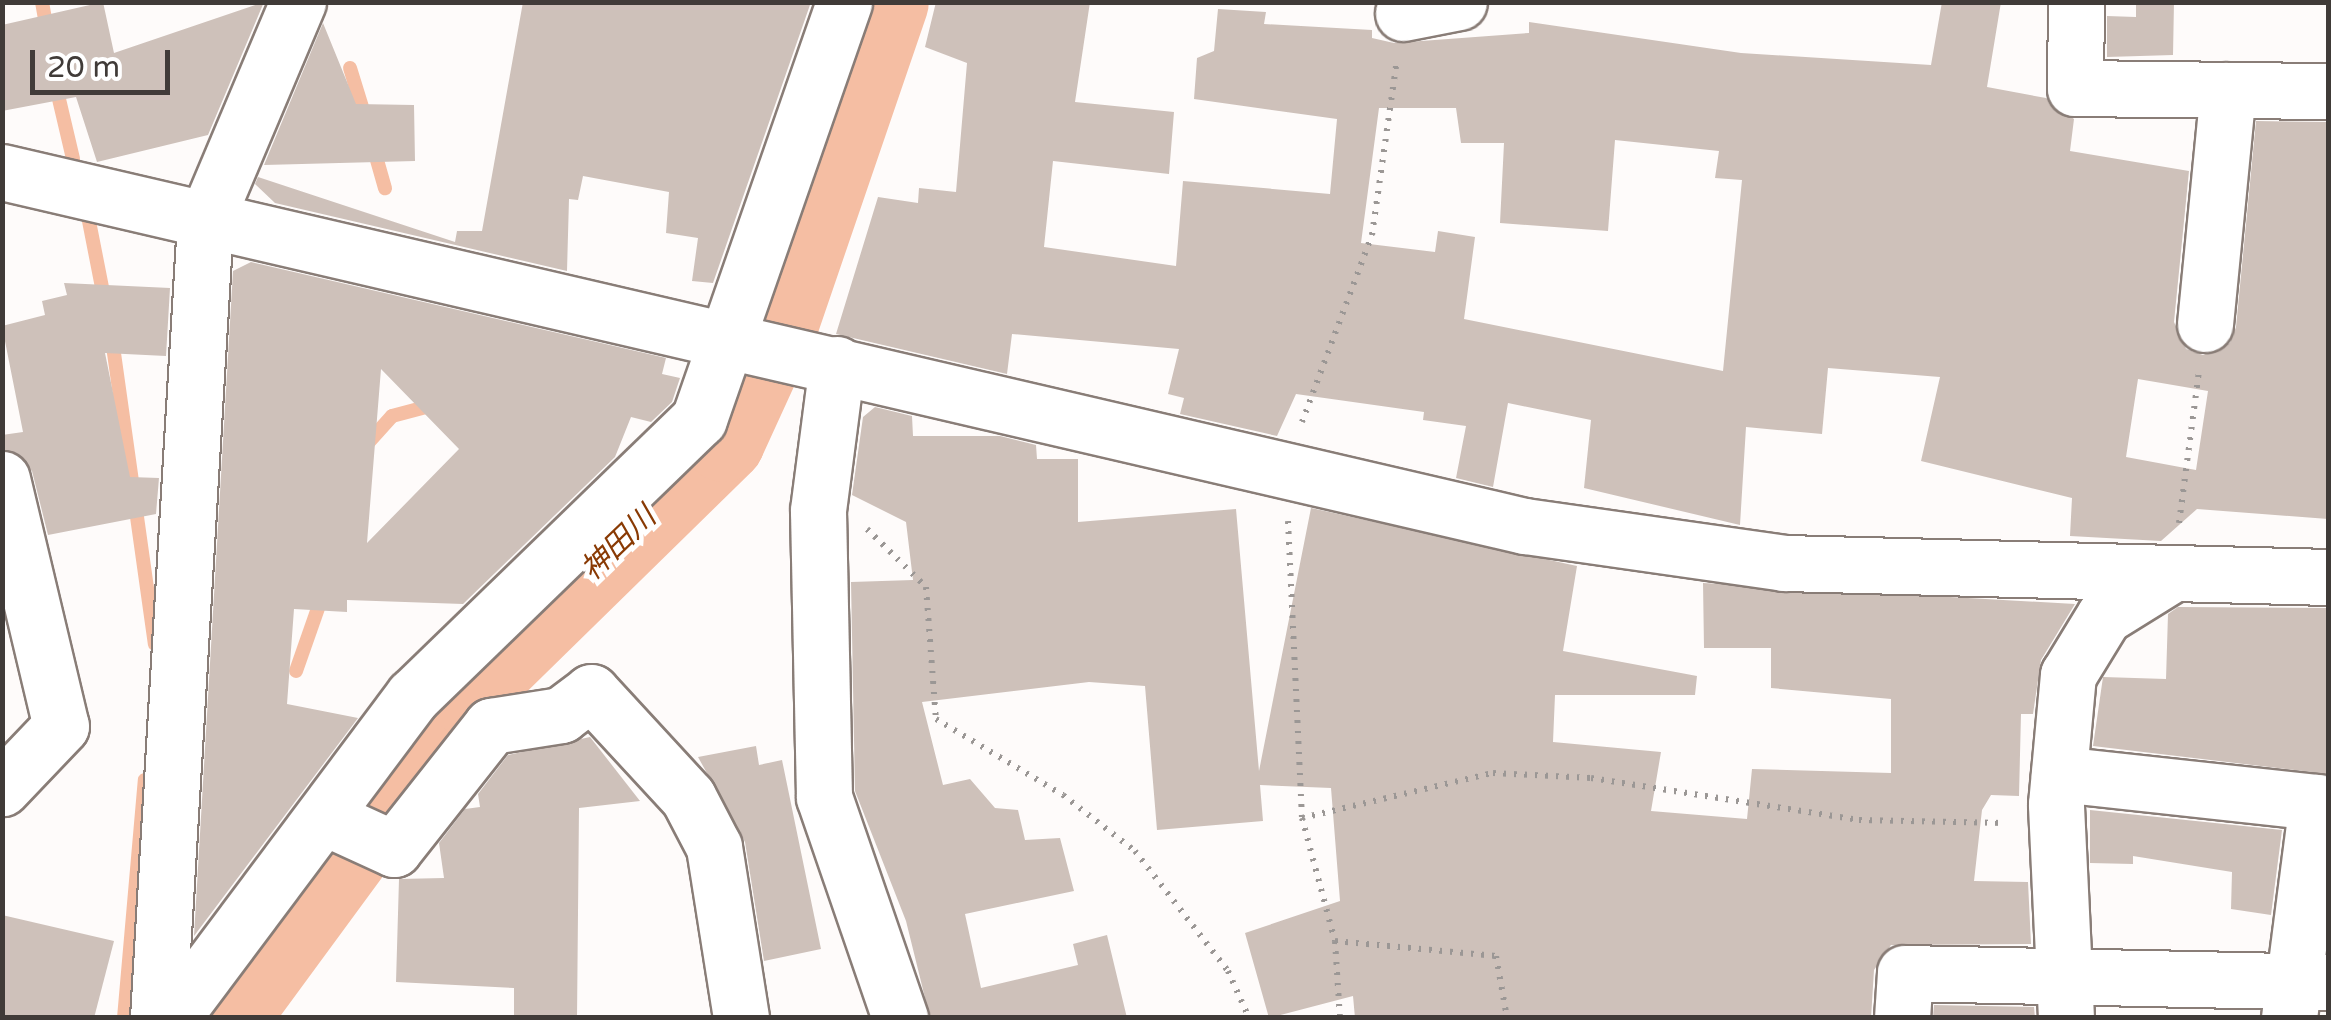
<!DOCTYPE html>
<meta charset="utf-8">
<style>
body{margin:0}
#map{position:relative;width:2331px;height:1020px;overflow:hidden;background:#fefbfa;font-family:"Varela Round","Noto Sans JP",sans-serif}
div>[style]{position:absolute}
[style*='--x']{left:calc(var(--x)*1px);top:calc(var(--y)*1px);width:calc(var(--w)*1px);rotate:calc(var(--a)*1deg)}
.stream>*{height:14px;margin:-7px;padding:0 7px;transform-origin:7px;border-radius:7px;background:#f5bea3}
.river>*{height:82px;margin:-41px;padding:0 41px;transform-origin:41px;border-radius:41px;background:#f5bea3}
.building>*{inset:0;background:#cec1ba}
.path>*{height:6px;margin-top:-3px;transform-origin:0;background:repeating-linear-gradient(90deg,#9b9795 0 2.5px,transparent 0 10.5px)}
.roads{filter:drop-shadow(2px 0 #897d77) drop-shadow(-2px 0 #897d77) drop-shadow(0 2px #897d77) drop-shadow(0 -2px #897d77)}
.minor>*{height:55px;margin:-27.5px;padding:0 27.5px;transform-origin:27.5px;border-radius:27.5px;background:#fff}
span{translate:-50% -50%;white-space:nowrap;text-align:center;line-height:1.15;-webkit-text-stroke:9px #fff;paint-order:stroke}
.water-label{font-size:30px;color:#893a04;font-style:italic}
.frame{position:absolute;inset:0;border:5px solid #403b38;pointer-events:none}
.scale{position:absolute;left:30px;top:50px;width:140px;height:45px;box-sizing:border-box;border:5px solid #403b38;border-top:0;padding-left:12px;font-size:30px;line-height:35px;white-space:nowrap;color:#403b38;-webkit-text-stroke:8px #fff;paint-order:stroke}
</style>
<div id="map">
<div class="stream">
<div style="--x:42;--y:2;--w:29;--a:80"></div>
<div style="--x:350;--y:68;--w:54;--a:72.9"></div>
<div style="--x:55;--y:82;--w:79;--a:76.8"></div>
<div style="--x:373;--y:146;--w:44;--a:74.1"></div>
<div style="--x:88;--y:216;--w:89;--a:78.9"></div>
<div style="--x:112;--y:339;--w:308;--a:82"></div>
<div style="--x:366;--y:445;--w:39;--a:-48"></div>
<div style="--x:392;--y:416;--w:43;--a:-14.7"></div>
<div style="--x:680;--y:459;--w:30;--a:0"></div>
<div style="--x:296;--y:671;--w:82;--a:-70.7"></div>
<div style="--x:124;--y:1018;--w:239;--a:-85"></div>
</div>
<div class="river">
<div style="--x:228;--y:1018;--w:402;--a:-53.7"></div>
<div style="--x:466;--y:694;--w:361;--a:-44.4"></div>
<div style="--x:724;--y:441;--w:130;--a:-65.4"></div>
<div style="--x:778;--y:323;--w:339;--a:-71.1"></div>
</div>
<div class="building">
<div style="clip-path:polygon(103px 2px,114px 53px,264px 2px,208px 135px,97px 162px,76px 97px,2px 111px,2px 25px)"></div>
<div style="clip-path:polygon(523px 2px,811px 2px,713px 283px,692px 281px,698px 238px,666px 233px,669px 192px,583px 176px,578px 200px,569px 199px,567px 271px,275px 203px,255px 184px,258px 177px,455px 242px,457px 231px,482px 231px)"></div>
<div style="clip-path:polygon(evenodd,936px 2px,1090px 2px,1075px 102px,1174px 112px,1169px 174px,1053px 161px,1044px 247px,1176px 266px,1183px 181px,1330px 194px,1337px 119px,1194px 99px,1197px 58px,1214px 51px,1218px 9px,1266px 12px,1264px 24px,1372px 30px,1372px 38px,1394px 43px,1529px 33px,1529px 22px,1741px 53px,1931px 65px,1942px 2px,2001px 2px,1987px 87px,2046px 98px,2074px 119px,2070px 151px,2189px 171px,2174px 322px,2186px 349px,2203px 355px,2230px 343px,2236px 327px,2256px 121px,2328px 122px,2328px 519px,2197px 509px,2161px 541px,2070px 536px,2072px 498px,1921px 461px,1940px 377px,1828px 368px,1822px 434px,1746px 427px,1740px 525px,1584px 488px,1591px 420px,1508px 403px,1493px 487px,1456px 478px,1466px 426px,1423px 420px,1424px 412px,1296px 394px,1277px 436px,1180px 414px,1184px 398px,1168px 394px,1179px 349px,1012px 334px,1007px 374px,836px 334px,878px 197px,918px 203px,919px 188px,956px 192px,967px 63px,925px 47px,936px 2px,1379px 108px,1456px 108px,1461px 143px,1504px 143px,1500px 223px,1608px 231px,1615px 140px,1719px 151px,1715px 178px,1742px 180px,1723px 371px,1464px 319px,1475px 237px,1438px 231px,1435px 252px,1361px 243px,1379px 108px,936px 2px,2138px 379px,2208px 391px,2196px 470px,2126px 457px,2138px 379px)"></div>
<div style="clip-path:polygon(2136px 2px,2174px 2px,2173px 55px,2107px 57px,2107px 16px,2136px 17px)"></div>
<div style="clip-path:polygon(323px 23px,356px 104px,414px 105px,415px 161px,264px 165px)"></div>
<div style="clip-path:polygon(evenodd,251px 262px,666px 358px,662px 374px,680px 378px,672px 402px,651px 422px,631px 417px,615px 457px,463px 604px,347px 600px,347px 612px,294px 609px,287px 704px,358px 718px,194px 936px,233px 271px,251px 262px,381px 369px,459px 449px,367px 543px,381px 369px)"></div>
<div style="clip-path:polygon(64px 283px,170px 288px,166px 356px,105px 353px,130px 477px,159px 478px,156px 514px,48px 535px,32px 471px,2px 449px,2px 435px,23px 432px,2px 326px,45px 315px,42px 301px,67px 295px)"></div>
<div style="clip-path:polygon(875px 407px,912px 416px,913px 436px,1000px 436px,1036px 445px,1037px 459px,1078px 459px,1078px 522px,1236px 509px,1259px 771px,1311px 508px,1577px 566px,1563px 651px,1697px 676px,1695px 695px,1555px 695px,1553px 742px,1661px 752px,1651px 811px,1747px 819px,1752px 769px,1891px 773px,1891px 699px,1771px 688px,1771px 648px,1704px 648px,1703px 583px,2075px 604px,2041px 660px,2033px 714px,2021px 714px,2019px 796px,1991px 795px,1982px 810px,1974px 881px,2028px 882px,2031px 944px,1891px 945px,1874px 970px,1871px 1018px,1355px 1018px,1353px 996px,1269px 1018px,1245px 933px,1340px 901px,1331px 788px,1260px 785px,1263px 821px,1157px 830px,1145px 686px,1089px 682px,922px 702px,943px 785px,970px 779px,995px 808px,1018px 810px,1025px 840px,1060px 838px,1074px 891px,965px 914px,981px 988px,1078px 965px,1073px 944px,1107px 935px,1127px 1018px,930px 1018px,906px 921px,855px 791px,851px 582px,913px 580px,906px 522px,852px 495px,863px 417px)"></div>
<div style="clip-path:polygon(2178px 607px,2328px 608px,2328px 774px,2093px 746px,2103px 677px,2166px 679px,2168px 614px)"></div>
<div style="clip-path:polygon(590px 737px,640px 801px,579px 808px,577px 1018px,514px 1018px,514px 988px,396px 982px,399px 879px,444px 878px,439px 843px,465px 809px,480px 807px,478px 794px,508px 755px)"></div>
<div style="clip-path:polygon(756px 746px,759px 765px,782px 760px,821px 949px,764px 961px,745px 842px,698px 757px)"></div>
<div style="clip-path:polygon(2090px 810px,2282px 830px,2271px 915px,2231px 909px,2232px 872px,2133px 856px,2133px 864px,2090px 863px)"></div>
<div style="clip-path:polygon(2px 915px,114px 941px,94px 1018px,2px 1018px)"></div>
<div style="clip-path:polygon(1934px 1005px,2034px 1007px,2035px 1018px,1933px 1018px)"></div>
</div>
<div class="path">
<div style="--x:1302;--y:422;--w:200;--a:-69.5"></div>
<div style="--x:1372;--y:235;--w:178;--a:-81.9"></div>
<div style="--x:1288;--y:521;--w:297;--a:87.3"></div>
<div style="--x:1302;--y:818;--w:127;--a:75"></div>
<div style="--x:1335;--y:941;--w:162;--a:5.3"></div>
<div style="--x:1496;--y:956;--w:63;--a:79.9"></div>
<div style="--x:2179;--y:523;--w:152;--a:-82.5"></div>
<div style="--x:867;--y:529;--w:83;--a:44.5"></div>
<div style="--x:926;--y:587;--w:132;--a:85.7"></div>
<div style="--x:936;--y:719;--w:148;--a:30.9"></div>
<div style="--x:1063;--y:795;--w:91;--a:37.9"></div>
<div style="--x:1135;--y:851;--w:152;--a:52.2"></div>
<div style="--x:1228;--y:971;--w:51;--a:65.9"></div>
<div style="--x:1302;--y:818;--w:196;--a:-13.3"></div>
<div style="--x:1493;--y:773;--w:98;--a:2.9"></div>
<div style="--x:1591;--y:778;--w:271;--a:8.9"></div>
<div style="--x:1859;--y:820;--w:146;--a:1.2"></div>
<div style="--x:1335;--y:941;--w:77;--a:86.3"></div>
</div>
<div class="roads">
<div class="minor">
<div style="--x:2076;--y:2;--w:86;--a:90.7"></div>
<div style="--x:2075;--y:88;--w:253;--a:0.7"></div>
<div style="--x:1403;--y:13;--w:57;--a:-11.1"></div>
<div style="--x:2;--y:172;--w:1564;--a:13.09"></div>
<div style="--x:1525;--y:526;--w:262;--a:8.1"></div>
<div style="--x:1784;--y:563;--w:544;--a:1.47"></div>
<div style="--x:2205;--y:324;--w:235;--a:-84.4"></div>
<div style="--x:837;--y:364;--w:148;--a:97.4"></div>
<div style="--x:818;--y:511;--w:286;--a:88.8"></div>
<div style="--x:824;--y:797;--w:234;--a:71"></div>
<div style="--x:2;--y:479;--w:254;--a:76.6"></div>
<div style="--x:61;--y:726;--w:86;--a:133.6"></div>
<div style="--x:2059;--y:774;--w:260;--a:6.2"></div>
<div style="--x:2317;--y:802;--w:218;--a:97.4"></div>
<div style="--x:324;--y:817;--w:77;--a:24.6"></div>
<div style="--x:394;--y:849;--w:157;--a:-51.7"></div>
<div style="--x:491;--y:726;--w:71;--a:-8.9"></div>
<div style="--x:561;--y:715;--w:38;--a:-37"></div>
<div style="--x:591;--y:692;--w:143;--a:47.3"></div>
<div style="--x:688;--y:797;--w:56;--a:62.5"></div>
<div style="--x:714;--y:847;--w:173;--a:81"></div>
<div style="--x:158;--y:1018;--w:797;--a:-86.62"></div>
<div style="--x:205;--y:222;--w:239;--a:-67.1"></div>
<div style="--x:172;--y:1018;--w:402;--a:-53.2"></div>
<div style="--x:413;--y:696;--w:398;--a:-44.1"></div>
<div style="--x:699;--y:419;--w:441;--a:-70.8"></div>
<div style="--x:1902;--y:1018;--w:45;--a:-86.2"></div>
<div style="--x:1905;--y:973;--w:423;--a:1.2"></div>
<div style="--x:2066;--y:1018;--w:214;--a:-92.7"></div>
<div style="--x:2056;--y:804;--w:130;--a:-84.7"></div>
<div style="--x:2068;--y:675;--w:69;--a:-58.6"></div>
<div style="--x:2104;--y:616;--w:80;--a:-31.7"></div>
</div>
</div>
<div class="water-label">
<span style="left:619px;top:544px;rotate:-44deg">神田川</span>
</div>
<div class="frame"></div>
<div class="scale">20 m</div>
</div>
